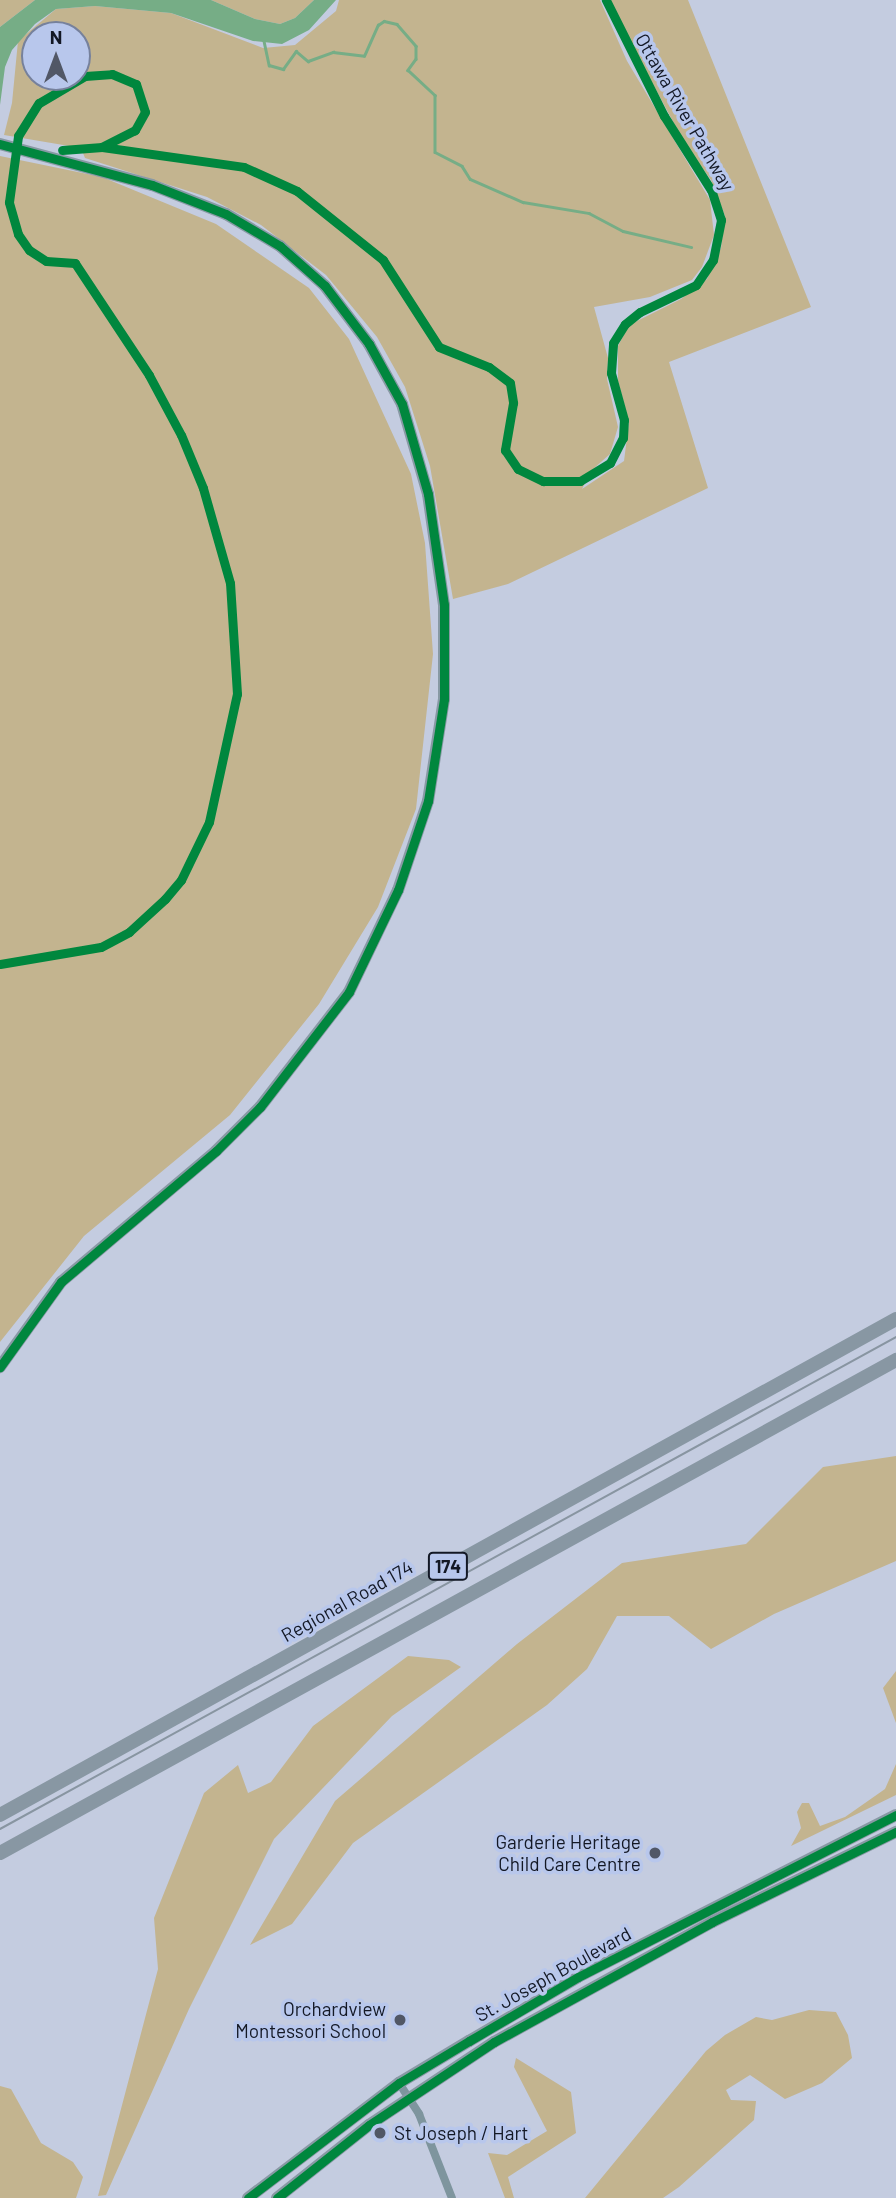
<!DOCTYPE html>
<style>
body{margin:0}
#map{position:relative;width:896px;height:2198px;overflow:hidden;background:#c4cce0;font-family:Barlow,sans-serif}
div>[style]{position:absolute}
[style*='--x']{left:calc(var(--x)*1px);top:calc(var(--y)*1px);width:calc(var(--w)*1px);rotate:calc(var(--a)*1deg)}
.green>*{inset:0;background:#c3b48f}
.water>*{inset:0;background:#76ad86}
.stream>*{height:2.5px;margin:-1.25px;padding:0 1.25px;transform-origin:1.25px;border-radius:1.25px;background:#76ad86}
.street>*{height:8px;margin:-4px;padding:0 4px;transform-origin:4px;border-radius:4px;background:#7e959e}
.primary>*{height:12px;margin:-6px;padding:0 6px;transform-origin:6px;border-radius:6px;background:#8899a4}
.highway>*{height:14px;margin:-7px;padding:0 7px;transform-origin:7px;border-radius:7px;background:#8897a3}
.tram>*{height:2px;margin:-1px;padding:0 1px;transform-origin:1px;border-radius:1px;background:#8895a1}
.cycleway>*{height:9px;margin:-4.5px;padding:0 4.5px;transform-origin:4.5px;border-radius:4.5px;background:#00873e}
.dots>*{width:19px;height:19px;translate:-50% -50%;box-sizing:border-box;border:4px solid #b8c7ec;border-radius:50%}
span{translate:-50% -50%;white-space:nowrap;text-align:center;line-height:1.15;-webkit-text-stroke:7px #b8c7ec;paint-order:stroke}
.shield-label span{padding:2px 5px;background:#b8c7ec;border:2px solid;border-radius:5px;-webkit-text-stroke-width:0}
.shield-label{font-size:18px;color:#131825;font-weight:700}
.street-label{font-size:19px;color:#131825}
.poi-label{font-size:19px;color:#131825}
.right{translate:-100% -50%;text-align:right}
.left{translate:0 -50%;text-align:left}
.north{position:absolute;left:21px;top:21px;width:70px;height:70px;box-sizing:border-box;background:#b8c7ec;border:2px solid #76819c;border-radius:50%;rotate:0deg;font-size:19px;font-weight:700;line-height:28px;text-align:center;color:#131825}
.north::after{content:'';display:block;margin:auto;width:24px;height:32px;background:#515766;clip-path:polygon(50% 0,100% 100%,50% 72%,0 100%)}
</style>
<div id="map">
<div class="green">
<div style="clip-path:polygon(0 0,35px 0,0 27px)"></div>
<div style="clip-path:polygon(211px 0,314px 0,295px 18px,280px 24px,255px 19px)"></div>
<div style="clip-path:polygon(evenodd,339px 0,600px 0,627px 61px,710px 200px,714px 235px,702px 267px,692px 280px,650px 297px,594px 307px,608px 358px,607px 379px,618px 427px,610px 454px,592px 470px,582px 489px,624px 461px,629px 422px,618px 381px,618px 346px,629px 325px,681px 299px,707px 279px,721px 248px,725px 216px,711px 180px,685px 144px,608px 0,688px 0,811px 307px,669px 362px,708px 488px,508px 584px,453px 599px,430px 466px,405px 387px,377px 337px,326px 275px,261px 225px,207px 197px,85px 158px,81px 148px,4px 135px,12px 103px,18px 41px,56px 9px,95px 6px,171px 13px,263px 48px,295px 45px,336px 11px,339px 0,35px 35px,77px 35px,77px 77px,35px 77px,35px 35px)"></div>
<div style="clip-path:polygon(0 156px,102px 177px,216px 224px,309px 288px,349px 339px,411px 474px,425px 543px,433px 654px,416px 809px,378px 907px,319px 1004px,230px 1115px,84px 1236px,0 1342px)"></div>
<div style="clip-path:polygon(896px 1456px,896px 1561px,774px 1614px,711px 1649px,669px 1616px,617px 1616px,587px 1669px,547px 1705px,353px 1843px,292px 1924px,250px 1945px,335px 1801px,517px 1644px,622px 1563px,746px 1544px,823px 1467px)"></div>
<div style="clip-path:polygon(408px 1656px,449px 1660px,461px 1667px,392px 1716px,274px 1839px,189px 2009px,106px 2195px,98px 2196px,158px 1969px,154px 1918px,204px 1793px,238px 1765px,248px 1793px,271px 1782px,313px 1726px)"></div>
<div style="clip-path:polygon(896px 1671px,896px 1723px,883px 1688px)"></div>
<div style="clip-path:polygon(896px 1764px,896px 1795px,791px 1846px,801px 1828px,797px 1812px,802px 1803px,809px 1803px,820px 1826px,845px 1817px,885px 1789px)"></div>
<div style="clip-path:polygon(809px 2010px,836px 2012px,848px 2035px,852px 2058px,822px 2083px,785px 2099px,750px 2075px,726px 2090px,731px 2100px,756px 2101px,754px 2120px,679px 2187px,663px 2198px,585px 2198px,706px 2051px,725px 2035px,756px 2017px,772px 2020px)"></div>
<div style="clip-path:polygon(516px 2058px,571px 2092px,576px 2133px,508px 2177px,514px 2198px,505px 2198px,488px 2153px,507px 2155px,547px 2131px,514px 2067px)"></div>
<div style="clip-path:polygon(0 2086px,11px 2089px,41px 2143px,73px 2162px,83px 2177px,76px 2198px,0 2198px)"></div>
</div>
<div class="water">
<div style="clip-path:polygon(35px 0,211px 0,255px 19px,280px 24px,295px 18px,314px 0,336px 0,309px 30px,282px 44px,253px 41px,171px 13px,95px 6px,56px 9px,35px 24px,12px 50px,5px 67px,0 105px,0 27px)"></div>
</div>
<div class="stream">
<div style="--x:264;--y:41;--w:25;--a:78"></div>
<div style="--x:269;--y:65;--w:15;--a:16"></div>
<div style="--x:283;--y:69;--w:22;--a:-54"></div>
<div style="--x:296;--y:51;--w:16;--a:40"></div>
<div style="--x:308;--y:61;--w:27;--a:-20"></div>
<div style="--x:333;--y:52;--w:31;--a:7"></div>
<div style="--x:364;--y:56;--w:34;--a:-66"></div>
<div style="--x:378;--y:25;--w:7;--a:-34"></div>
<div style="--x:384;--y:21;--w:13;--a:13"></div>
<div style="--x:397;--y:24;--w:29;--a:49"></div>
<div style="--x:416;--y:46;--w:13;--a:90"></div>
<div style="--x:416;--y:59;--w:14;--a:126"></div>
<div style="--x:408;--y:70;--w:37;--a:43"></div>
<div style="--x:435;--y:95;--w:57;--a:90"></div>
<div style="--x:435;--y:152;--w:30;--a:27"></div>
<div style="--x:462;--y:166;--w:15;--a:58"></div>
<div style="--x:470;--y:179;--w:58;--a:23.5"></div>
<div style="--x:523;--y:202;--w:67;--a:9.5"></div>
<div style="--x:589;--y:213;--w:38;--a:28"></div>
<div style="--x:623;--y:231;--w:70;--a:13.2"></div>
</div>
<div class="street">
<div style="--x:399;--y:2083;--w:37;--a:57"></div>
<div style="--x:419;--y:2114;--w:90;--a:68.6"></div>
</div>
<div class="primary">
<div style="--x:0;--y:144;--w:157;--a:15.1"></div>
<div style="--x:152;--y:185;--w:79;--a:21.4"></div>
<div style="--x:226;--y:214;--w:63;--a:30.7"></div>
<div style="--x:280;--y:246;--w:60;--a:41.6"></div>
<div style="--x:325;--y:286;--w:73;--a:52.8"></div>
<div style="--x:369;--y:344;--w:68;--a:61.2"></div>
<div style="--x:402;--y:404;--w:94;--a:73.9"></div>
<div style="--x:428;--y:494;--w:112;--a:81.8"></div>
<div style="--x:444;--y:605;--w:94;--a:90"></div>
<div style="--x:444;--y:699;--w:103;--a:98.9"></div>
<div style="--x:428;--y:801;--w:94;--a:108.6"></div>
<div style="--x:398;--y:890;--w:113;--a:115.7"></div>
<div style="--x:349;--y:992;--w:145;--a:127.7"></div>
<div style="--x:260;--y:1107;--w:62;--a:135"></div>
<div style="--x:216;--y:1151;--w:203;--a:139.8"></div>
<div style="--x:61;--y:1282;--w:105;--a:125.7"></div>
<div style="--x:248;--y:2198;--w:190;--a:-37.3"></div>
<div style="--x:399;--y:2083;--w:82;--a:-31"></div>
<div style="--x:469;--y:2041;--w:126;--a:-30.4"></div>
<div style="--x:578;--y:1977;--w:357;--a:-27"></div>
<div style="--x:277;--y:2198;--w:117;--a:-38.4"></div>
<div style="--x:369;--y:2125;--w:150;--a:-33.6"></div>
<div style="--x:494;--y:2042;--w:249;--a:-28.8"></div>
<div style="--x:712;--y:1922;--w:205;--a:-26.1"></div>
</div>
<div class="highway">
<div style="--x:0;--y:1815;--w:1024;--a:-28.97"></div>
<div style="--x:0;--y:1853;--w:1023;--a:-28.82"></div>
</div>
<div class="tram">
<div style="--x:0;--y:1829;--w:1022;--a:-28.77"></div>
</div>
<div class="cycleway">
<div style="--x:0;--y:144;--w:157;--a:15.1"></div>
<div style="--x:152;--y:185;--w:79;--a:21.4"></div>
<div style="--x:226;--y:214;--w:63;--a:30.7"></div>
<div style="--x:280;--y:246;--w:60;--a:41.6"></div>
<div style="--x:325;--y:286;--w:73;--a:52.8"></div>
<div style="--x:369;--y:344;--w:68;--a:61.2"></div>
<div style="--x:402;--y:404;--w:94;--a:73.9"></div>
<div style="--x:428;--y:494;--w:112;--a:81.8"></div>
<div style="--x:444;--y:605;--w:94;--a:90"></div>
<div style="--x:444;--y:699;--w:103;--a:98.9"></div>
<div style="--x:428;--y:801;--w:94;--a:108.6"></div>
<div style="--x:398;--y:890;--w:113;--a:115.7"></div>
<div style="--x:349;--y:992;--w:145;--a:127.7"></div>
<div style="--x:260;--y:1107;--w:62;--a:135"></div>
<div style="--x:216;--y:1151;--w:203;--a:139.8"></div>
<div style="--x:61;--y:1282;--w:105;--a:125.7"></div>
<div style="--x:102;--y:147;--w:143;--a:8"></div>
<div style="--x:244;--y:167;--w:58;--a:24.4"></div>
<div style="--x:297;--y:191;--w:110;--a:38.7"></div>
<div style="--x:383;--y:260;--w:103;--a:57.2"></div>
<div style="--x:439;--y:347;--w:54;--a:21.8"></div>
<div style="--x:489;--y:367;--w:26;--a:37"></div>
<div style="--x:510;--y:383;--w:20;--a:81"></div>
<div style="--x:513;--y:403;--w:48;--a:99.7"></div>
<div style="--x:505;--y:450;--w:23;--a:56"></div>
<div style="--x:518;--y:469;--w:28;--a:26"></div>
<div style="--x:543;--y:481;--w:37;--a:0"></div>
<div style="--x:580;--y:481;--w:35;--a:-31"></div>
<div style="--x:610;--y:463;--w:28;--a:-63"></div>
<div style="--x:623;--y:438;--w:18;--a:-87"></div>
<div style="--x:624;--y:420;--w:49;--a:-105.5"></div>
<div style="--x:611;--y:373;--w:30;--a:-86"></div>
<div style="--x:613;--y:343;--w:22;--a:-58"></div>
<div style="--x:625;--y:324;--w:19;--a:-39"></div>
<div style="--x:640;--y:312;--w:62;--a:-25.7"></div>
<div style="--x:696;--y:285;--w:30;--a:-56"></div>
<div style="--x:713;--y:260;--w:41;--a:-78.7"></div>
<div style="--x:721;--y:220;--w:32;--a:-108"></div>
<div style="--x:711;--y:190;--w:88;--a:-122.4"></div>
<div style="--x:664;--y:116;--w:130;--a:-116.6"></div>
<div style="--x:0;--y:964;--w:102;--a:-9.6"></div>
<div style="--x:101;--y:947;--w:32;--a:-28"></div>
<div style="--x:129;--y:932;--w:49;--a:-42.5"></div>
<div style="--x:165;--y:899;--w:25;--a:-50"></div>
<div style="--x:181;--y:880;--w:64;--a:-64.2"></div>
<div style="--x:209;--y:822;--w:131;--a:-77.7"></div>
<div style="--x:237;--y:694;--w:111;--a:-93.6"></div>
<div style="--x:230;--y:583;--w:99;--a:-105.9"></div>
<div style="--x:203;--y:488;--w:57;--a:-112.5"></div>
<div style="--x:181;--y:435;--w:68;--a:-118.1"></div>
<div style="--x:149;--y:375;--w:134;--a:-123.5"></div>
<div style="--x:75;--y:263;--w:29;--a:-176"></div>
<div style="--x:46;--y:261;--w:20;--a:-147"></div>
<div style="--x:29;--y:250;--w:19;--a:-125"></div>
<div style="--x:18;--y:234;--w:33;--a:-106"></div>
<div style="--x:9;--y:202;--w:67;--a:-82.2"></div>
<div style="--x:18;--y:136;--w:39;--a:-58"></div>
<div style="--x:39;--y:103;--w:53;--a:-30.4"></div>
<div style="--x:85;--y:76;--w:27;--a:-4"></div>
<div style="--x:112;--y:74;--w:26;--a:23"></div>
<div style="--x:136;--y:84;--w:29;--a:72"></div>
<div style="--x:145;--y:112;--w:21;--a:119"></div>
<div style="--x:135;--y:130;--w:37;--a:153"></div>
<div style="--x:102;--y:147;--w:40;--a:175.7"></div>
<div style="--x:248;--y:2198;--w:190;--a:-37.3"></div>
<div style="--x:399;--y:2083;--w:82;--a:-31"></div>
<div style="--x:469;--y:2041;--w:126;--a:-30.4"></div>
<div style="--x:578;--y:1977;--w:357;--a:-27"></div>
<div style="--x:277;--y:2198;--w:117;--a:-38.4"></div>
<div style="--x:369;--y:2125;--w:150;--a:-33.6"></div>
<div style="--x:494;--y:2042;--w:249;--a:-28.8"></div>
<div style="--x:712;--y:1922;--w:205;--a:-26.1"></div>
</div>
<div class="dots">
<div style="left:655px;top:1853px;background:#515766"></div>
<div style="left:400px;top:2020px;background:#515766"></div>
<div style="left:380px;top:2133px;background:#515766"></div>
</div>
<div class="shield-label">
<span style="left:448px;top:1566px">174</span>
</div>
<div class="street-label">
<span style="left:685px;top:112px;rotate:60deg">Ottawa River Pathway</span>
<span style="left:347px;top:1601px;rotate:-29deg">Regional Road 174</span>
<span style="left:553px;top:1974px;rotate:-29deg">St. Joseph Boulevard</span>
</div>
<div class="poi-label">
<span class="right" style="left:641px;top:1853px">Garderie Heritage<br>Child Care Centre</span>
<span class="right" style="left:386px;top:2020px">Orchardview<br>Montessori School</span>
<span class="left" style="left:394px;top:2133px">St Joseph / Hart</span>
</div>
<div class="north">N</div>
</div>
